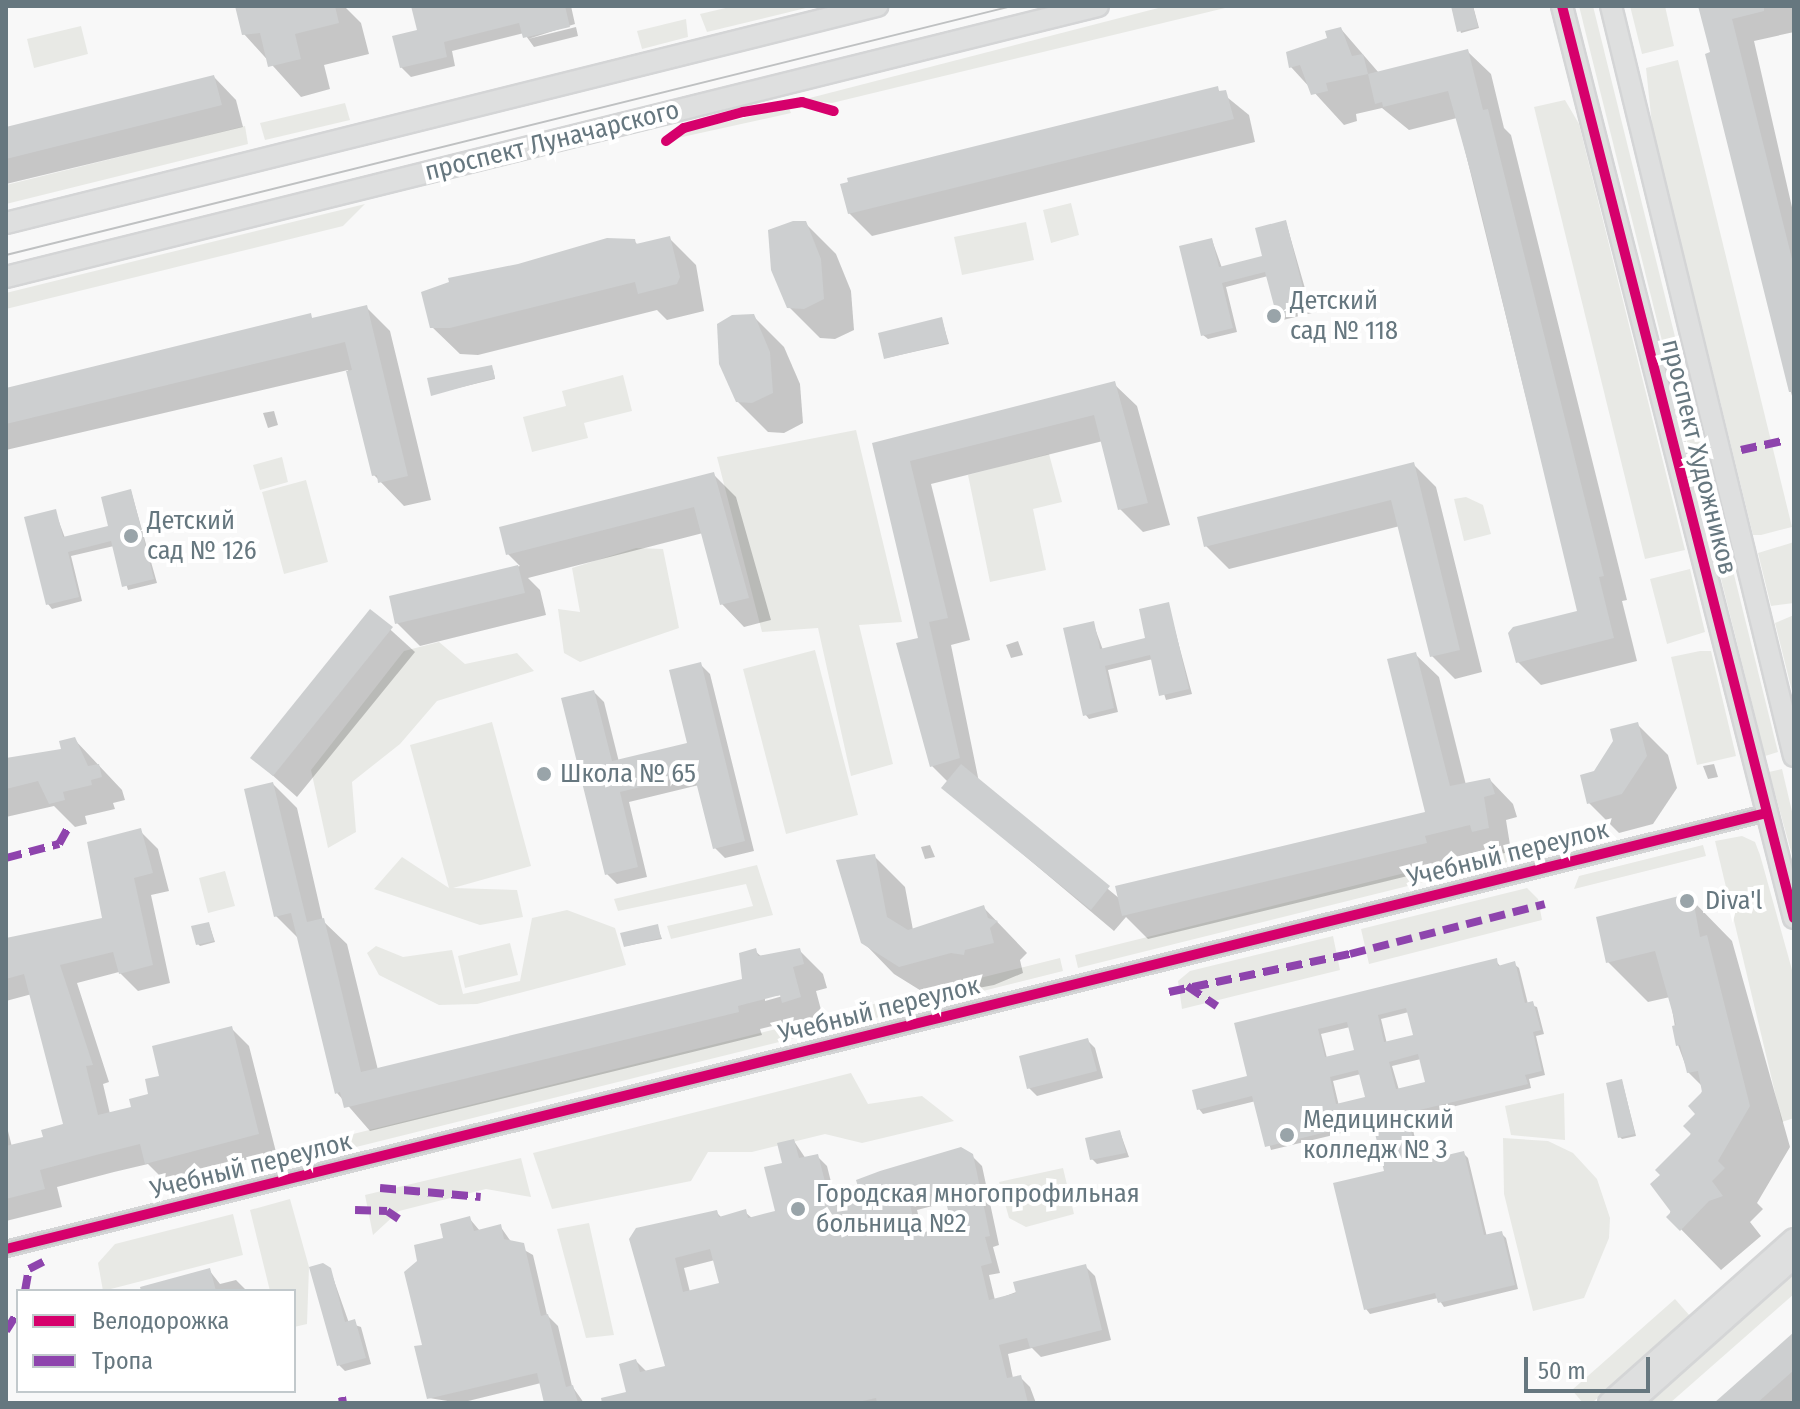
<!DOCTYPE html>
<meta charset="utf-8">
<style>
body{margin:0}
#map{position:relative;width:1800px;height:1409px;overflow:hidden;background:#f8f8f8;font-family:"Fira Sans Condensed",sans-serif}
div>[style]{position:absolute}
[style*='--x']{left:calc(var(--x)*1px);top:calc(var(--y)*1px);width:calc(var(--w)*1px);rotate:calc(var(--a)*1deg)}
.green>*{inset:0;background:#e8e9e5}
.shadow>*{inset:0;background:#0003}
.building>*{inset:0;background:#cdcfd0}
.roads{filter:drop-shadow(2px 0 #d4d5d6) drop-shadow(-2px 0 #d4d5d6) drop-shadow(0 2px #d4d5d6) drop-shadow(0 -2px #d4d5d6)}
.street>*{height:14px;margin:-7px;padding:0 7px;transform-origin:7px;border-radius:7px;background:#c9cacb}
.secondary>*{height:20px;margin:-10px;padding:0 10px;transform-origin:10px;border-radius:10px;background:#dedfdf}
.tram>*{height:2px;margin:-1px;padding:0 1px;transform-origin:1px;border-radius:1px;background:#bfc1c2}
.quiet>*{height:8px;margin-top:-4px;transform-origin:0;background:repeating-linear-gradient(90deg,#8e44ad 0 16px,transparent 0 24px)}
.cycleway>*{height:10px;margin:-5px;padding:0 5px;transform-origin:5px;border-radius:5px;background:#d6006c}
.dots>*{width:22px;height:22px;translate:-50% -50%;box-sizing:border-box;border:4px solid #fff;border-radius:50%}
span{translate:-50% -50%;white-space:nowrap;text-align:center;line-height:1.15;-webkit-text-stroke:8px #fff;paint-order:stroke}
.street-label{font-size:26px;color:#66777f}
.poi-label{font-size:26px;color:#66777f}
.left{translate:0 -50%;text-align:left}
.frame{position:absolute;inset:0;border:8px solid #66777f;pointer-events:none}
.legend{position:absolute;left:16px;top:1289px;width:280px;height:104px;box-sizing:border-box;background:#fff;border:2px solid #c2c9cc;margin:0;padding:10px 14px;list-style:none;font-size:24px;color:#66777f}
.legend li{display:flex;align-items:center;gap:16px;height:40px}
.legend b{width:40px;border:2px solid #c2c9cc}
.scale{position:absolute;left:1524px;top:1357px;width:126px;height:36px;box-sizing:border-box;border:4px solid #66777f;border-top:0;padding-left:10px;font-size:24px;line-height:28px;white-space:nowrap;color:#66777f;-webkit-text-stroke:6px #fff;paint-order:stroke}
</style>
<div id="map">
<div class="green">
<div style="clip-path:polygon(734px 6px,814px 6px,707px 32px,700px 14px)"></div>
<div style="clip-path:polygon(1166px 6px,1225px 8px,832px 103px,802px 100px)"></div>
<div style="clip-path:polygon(1579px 6px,1593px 6px,1778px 752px,1765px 756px)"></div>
<div style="clip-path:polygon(1630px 6px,1665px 6px,1674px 46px,1642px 54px)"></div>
<div style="clip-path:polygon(686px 19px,688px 37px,642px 49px,637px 31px)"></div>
<div style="clip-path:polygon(81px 26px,88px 54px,34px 68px,27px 39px)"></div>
<div style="clip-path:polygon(1678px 60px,1792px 527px,1761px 535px,1753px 535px,1652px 125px,1646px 68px)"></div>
<div style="clip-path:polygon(1565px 100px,1579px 124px,1685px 550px,1645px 559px,1534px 107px)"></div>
<div style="clip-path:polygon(345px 103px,350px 120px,265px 140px,260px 123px)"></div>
<div style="clip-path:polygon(789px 108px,791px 113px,673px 139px,686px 131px)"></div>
<div style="clip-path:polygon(245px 126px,248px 144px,6px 204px,6px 185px)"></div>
<div style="clip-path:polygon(1071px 203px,1079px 235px,1051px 243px,1043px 210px)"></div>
<div style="clip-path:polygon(365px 204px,343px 226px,6px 309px,6px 293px)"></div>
<div style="clip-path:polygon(1026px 222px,1034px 260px,962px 275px,954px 237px)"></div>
<div style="clip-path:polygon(623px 375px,632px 411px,584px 423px,588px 438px,532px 452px,523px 417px,566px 406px,562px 391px)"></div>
<div style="clip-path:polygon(856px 430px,902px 622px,859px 625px,893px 764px,851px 776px,818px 628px,762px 632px,717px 457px)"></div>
<div style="clip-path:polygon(1049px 454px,1062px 502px,1033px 509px,1046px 570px,990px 582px,968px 475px)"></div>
<div style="clip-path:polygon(282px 457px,288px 482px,260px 490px,253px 465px)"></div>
<div style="clip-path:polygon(306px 480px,328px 562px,284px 574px,262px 492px)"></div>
<div style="clip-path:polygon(1466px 497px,1483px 505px,1491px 534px,1464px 541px,1454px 499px)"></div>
<div style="clip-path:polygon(1794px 542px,1794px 603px,1771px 606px,1758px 553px)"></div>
<div style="clip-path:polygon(636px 548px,663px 549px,679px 628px,580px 662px,564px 653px,558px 609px,580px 612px,572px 568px)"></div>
<div style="clip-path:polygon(1690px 569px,1705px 632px,1667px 644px,1650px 579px)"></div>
<div style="clip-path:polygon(1794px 615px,1794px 699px,1775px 623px)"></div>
<div style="clip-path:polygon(439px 642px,465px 664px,517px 653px,534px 671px,437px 701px,400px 744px,352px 782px,356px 832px,328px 848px,311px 770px,404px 651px)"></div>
<div style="clip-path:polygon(815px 650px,858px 815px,786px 834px,743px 669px)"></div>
<div style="clip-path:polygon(1700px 651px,1711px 651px,1736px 756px,1697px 765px,1671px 657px)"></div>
<div style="clip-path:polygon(492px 722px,531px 866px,453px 888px,517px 890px,523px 917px,480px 925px,374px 889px,402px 857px,449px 888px,410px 745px)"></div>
<div style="clip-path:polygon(1782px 769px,1794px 820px,1794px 862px,1769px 772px)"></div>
<div style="clip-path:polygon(1742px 836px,1755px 842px,1760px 855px,1794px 977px,1794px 1118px,1782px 1122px,1715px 841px)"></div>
<div style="clip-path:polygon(1525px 844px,1528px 857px,1454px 875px,1451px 862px)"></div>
<div style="clip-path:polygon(1703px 845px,1706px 856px,1574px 889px,1579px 876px)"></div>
<div style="clip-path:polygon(757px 865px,773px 915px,671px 939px,667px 926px,753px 906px,746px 884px,618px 911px,614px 899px)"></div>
<div style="clip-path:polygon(1433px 866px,1436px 879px,1078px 968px,1075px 955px)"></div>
<div style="clip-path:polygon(225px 871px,235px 906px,208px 913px,199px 878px)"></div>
<div style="clip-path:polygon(1527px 888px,1538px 899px,1542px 920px,1369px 964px,1361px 929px)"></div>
<div style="clip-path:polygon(567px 910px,615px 928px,626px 965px,477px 1004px,439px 1005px,379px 975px,367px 953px,376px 946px,403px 957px,452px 950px,463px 994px,520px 981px,532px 918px)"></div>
<div style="clip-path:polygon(1333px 936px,1340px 970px,1182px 1009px,1178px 981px,1190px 971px)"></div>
<div style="clip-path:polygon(510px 943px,518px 975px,465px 988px,458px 956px)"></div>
<div style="clip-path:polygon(1060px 958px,1063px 971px,899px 1012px,896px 999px)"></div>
<div style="clip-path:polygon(889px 1000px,892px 1014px,846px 1025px,843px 1012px)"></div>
<div style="clip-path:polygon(829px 1016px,832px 1029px,328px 1154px,321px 1142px)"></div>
<div style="clip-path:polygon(851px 1073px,868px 1104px,922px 1096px,954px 1121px,862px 1143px,825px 1134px,752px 1152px,708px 1152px,691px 1181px,552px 1209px,533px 1153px)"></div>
<div style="clip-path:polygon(1564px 1093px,1565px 1140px,1511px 1135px,1505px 1106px)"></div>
<div style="clip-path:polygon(1503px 1138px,1548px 1141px,1573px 1153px,1597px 1179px,1610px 1218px,1609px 1238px,1584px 1298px,1533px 1311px,1504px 1194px)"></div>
<div style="clip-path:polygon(521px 1158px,531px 1197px,486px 1189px,399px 1211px,373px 1235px,365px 1195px)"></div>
<div style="clip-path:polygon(1063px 1168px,1074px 1214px,1026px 1227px,1009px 1218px,999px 1182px)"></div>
<div style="clip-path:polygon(290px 1199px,309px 1267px,307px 1324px,294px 1327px,294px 1291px,270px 1291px,250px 1210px)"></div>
<div style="clip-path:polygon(233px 1214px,243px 1255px,103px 1291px,98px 1263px,115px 1244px)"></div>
<div style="clip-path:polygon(589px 1223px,614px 1335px,586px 1338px,557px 1229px)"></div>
<div style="clip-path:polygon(1794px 1273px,1794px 1294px,1670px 1403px,1647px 1403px)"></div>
<div style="clip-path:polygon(1675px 1299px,1690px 1316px,1592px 1403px,1583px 1403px,1572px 1390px)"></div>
</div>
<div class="shadow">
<div style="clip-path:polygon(237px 6px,344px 6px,361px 23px,369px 54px,324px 65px,330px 89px,301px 97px,244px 34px)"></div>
<div style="clip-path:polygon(413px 6px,571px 6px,575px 24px,528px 39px,576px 27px,578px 36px,534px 47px,524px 33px,452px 51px,455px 66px,411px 77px,401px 67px,419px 31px)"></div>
<div style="clip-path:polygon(1453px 6px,1473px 6px,1479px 28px,1461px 33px)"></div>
<div style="clip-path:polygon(1700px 6px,1794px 6px,1794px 32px,1754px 41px,1794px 216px,1794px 404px,1707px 55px,1712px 54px)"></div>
<div style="clip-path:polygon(1341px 29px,1379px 73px,1467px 51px,1491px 74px,1504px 128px,1511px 135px,1627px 600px,1622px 601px,1637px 661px,1541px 685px,1518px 662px,1579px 612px,1457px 118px,1409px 130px,1382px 108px,1356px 114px,1357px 121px,1344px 125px,1291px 67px)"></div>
<div style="clip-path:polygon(214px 77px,236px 100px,243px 127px,6px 184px,6px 129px)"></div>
<div style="clip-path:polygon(1217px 89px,1249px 115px,1255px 142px,872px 236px,849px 213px)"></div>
<div style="clip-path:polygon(1286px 222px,1312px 313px,1283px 320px,1268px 276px,1226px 287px,1237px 332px,1208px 339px,1203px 335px,1212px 240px,1222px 268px,1264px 258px)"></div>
<div style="clip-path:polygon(805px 223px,836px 254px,851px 291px,854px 330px,835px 339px,820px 338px,789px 307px,770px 231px)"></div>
<div style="clip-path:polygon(669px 238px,696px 265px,704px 311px,667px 320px,657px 310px,478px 355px,460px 354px,432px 327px,634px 241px,638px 245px)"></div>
<div style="clip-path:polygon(366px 307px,390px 331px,431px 500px,404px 506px,374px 475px,348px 370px,6px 450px,6px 390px,310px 316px,314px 320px)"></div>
<div style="clip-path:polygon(753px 316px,784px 347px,800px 384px,803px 423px,784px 433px,768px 432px,737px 401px)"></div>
<div style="clip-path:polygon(942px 320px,949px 344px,886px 358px)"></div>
<div style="clip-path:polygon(493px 369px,495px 379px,433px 394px)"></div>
<div style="clip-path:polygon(1114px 384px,1137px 406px,1170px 525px,1143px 532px,1120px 509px,1103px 441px,931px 484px,970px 640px,951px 645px,979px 782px,1120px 899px,1428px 813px,1415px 654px,1439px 677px,1466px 785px,1490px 780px,1513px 804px,1517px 817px,1506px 820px,1511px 851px,1498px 855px,1491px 848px,1447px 860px,1449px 866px,1148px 939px,1126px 917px,1114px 931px,944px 788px,948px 782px,932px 766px,920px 640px,874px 445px)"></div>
<div style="clip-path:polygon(274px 411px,278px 425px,268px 428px,263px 413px)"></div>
<div style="clip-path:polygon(1413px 464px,1436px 487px,1482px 672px,1455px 679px,1432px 656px,1400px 526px,1229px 569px,1206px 546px)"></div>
<div style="clip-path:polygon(713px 474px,736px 497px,771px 620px,744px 627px,722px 604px,703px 533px,528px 578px,540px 590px,546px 615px,420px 646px,397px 623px,391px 597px,520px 566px,508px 554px)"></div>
<div style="clip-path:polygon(131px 491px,157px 583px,128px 590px,114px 546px,71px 556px,82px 601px,52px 609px,48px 604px,55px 511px,65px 538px,111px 527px)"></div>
<div style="clip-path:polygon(1168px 604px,1192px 694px,1166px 700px,1153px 659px,1108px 670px,1118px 712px,1089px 719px,1085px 714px,1093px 623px,1103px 650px,1148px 639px)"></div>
<div style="clip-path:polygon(371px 612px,415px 652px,297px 797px,253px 758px)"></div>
<div style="clip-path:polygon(1018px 641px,1023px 655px,1011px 658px,1006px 645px)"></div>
<div style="clip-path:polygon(700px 664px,710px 674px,754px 851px,725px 858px,715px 848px,699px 785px,629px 802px,647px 877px,617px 884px,607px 874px,594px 692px,604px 702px,619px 762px,690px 744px)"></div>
<div style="clip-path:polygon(1637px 724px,1668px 755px,1677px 788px,1653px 824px,1619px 833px,1588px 802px,1595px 773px)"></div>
<div style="clip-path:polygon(74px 739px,122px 790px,125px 800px,113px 803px,115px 809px,85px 816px,87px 824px,75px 827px,54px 806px,6px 817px,6px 763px,63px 750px)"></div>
<div style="clip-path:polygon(1714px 764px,1718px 777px,1708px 779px,1703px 766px)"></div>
<div style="clip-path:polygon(evenodd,273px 784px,297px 808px,323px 921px,347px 944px,378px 1070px,745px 981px,755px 951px,762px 957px,799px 950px,823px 974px,827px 988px,816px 991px,824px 1021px,807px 1025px,801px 1019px,760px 1029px,762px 1035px,370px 1131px,337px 1093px,300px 940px,276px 916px,273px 784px,790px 994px,765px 1001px,765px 997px,790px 994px)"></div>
<div style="clip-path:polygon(140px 831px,158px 849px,169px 891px,151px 895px,170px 983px,138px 991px,119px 972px,77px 983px,109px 1082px,103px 1084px,110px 1114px,133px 1108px,151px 1095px,161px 1077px,231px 1028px,249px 1046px,276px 1152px,165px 1181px,148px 1164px,114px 1172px,57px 1187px,62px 1207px,6px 1221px,6px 1123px,12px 1147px,45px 1138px,65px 1126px,32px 994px,6px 1001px,6px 944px,105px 919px)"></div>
<div style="clip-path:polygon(930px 845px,935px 857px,925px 859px,921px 847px)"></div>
<div style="clip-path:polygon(874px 856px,905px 887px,913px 930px,984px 908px,1027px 953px,1020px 960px,1023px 973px,994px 985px,931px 997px,894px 974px,863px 942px)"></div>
<div style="clip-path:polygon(1692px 900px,1732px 941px,1790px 1147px,1757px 1203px,1763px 1209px,1750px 1222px,1761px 1236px,1721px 1270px,1669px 1217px,1703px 1087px,1688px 1072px,1678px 1045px,1670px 997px,1648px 1002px,1608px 962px)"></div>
<div style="clip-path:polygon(209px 924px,215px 942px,200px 946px,198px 944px)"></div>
<div style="clip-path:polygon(657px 926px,662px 939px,626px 946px)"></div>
<div style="clip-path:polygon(evenodd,1496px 961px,1501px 967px,1514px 964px,1519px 968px,1528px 1004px,1537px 1007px,1544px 1034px,1536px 1036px,1545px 1075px,1529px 1079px,1531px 1088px,1410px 1117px,1421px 1164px,1464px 1154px,1468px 1158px,1487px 1237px,1501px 1233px,1506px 1238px,1518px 1289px,1444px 1307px,1438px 1298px,1370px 1314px,1366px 1309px,1386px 1172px,1375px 1125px,1271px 1150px,1256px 1101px,1203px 1114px,1199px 1109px,1249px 1078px,1236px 1025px,1496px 961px,1409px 1012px,1415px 1037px,1387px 1044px,1381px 1019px,1409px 1012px,1496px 961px,1350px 1027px,1356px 1051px,1327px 1058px,1321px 1034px,1350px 1027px,1496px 961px,1421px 1059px,1427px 1083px,1399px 1090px,1392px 1066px,1421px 1059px,1496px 961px,1361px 1074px,1367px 1098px,1339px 1106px,1333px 1081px,1361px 1074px)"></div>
<div style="clip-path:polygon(1087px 1040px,1095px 1048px,1103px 1078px,1037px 1096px,1029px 1088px,1021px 1058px)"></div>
<div style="clip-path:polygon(1622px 1081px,1636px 1136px,1622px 1139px,1620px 1137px)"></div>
<div style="clip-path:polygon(1120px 1132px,1129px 1157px,1097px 1164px,1092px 1159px)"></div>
<div style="clip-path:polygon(evenodd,794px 1141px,806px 1159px,817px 1156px,827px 1166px,835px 1198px,972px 1156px,982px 1166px,999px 1245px,993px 1247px,1000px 1273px,989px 1275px,995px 1300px,1085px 1266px,1095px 1276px,1111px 1340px,1041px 1357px,1032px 1348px,1008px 1354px,1013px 1378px,1020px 1377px,1030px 1387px,1036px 1403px,615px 1403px,629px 1393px,636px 1361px,646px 1371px,667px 1368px,631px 1239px,717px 1213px,722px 1218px,745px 1212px,753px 1219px,777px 1213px,794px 1141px,948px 1202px,954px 1227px,923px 1234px,917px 1210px,948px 1202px,794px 1141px,715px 1260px,721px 1285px,690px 1292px,684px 1268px,715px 1260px)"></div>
<div style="clip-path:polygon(469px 1218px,480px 1231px,500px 1226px,512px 1243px,533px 1255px,547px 1315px,558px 1326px,572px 1386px,584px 1403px,546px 1403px,541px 1383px,460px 1403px,429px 1398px,424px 1346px,445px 1239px)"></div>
<div style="clip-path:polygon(330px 1269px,349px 1323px,361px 1327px,371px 1364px,345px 1371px,339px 1365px)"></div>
<div style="clip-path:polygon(209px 1270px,220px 1284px,236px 1280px,247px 1291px,144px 1291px)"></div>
<div style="clip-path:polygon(1794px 1335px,1794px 1403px,1717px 1403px)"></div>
</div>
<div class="building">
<div style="clip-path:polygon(235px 6px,335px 6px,339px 23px,295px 34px,301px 59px,268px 67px,260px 33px,242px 35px)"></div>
<div style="clip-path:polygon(411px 6px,565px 6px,570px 27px,523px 38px,519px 23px,444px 42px,447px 57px,400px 68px,392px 36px,417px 30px)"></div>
<div style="clip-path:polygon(1451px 6px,1473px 6px,1478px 27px,1457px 32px)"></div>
<div style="clip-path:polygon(1698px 6px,1764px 6px,1764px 11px,1732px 19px,1794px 267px,1794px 392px,1789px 392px,1705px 54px,1710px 52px)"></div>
<div style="clip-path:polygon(1341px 27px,1352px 56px,1363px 54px,1368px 74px,1326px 83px,1328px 91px,1311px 95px,1300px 65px,1289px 68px,1286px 52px,1327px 38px,1325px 31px)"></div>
<div style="clip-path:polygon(1468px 49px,1483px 110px,1488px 109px,1604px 576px,1599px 577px,1614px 638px,1516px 663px,1508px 633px,1513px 627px,1577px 611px,1476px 191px,1448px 91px,1383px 107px,1382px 102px,1375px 104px,1368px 74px)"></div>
<div style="clip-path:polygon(214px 75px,222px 105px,6px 159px,6px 127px)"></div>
<div style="clip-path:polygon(1218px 86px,1219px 91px,1226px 90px,1234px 119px,848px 214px,840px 184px,848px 182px,847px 178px)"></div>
<div style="clip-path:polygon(1286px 220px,1308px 309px,1277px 317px,1265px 272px,1222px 283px,1233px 328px,1201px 336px,1179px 246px,1212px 238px,1219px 267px,1262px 256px,1255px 228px)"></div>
<div style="clip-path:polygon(793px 221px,806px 221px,821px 259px,824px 299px,804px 309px,787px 308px,771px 270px,768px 230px)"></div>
<div style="clip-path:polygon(670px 236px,680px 277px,677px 284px,638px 294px,635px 282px,450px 328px,430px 328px,421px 292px,449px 282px,448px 278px,518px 264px,607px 238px,635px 239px,636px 244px)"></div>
<div style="clip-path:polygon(367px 305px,408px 476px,378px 483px,377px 475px,372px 476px,346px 371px,352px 370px,345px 342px,6px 424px,6px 388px,311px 313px,312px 318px)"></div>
<div style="clip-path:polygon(754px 314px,770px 352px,773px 393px,752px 403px,736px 402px,719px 364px,717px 324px,732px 315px)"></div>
<div style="clip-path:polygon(942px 317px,948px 343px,884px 359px,878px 333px)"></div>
<div style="clip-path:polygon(492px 365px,495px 378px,431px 396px,427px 378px)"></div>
<div style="clip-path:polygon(1115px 381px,1148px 503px,1118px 510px,1094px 415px,910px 461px,948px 618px,929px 622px,960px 758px,930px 767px,896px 643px,918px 638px,872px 443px)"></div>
<div style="clip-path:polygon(1414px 462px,1460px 650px,1430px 657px,1391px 500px,1204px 547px,1197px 517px)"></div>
<div style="clip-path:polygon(714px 472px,749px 598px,720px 605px,694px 507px,506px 555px,499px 527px)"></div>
<div style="clip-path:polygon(131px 489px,154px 579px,122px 587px,111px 541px,68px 552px,79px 597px,46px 605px,24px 517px,56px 509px,63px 537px,108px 526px,101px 497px)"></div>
<div style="clip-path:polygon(518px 565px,525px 593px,395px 624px,389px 596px)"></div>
<div style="clip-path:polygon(1169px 602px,1189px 689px,1159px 696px,1150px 655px,1105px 666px,1114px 708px,1083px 716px,1063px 628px,1094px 621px,1100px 649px,1145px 638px,1139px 609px)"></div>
<div style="clip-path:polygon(370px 609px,393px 627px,273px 776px,250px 758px)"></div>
<div style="clip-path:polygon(1416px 652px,1450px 786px,1490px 778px,1495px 794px,1484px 797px,1489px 828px,1472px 832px,1470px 825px,1425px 836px,1427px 843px,1122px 916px,1115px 886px,1425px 812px,1387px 659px)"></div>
<div style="clip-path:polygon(701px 662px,745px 841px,713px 849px,694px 774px,620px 792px,638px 867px,605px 875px,561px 698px,594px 690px,612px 761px,687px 743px,669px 670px)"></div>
<div style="clip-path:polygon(1638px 722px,1647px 756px,1622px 794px,1587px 804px,1580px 775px,1594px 771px,1613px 741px,1610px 729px)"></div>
<div style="clip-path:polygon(75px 737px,88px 766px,99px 764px,102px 777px,91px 780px,92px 785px,63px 792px,65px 800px,49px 804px,38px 781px,6px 789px,6px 758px,61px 749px,59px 741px)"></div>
<div style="clip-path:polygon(961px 764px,1110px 886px,1091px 910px,941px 788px)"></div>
<div style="clip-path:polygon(273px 782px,307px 922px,324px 918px,361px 1072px,742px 979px,739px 953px,756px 948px,758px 956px,800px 948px,804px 964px,793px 967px,801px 997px,782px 1003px,780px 995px,738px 1006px,739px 1012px,344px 1108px,340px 1092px,335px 1094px,291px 913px,274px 917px,244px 789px)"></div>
<div style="clip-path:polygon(141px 828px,153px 873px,134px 878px,153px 965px,119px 974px,113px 952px,60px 965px,93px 1065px,86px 1066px,98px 1115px,131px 1107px,129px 1099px,148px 1094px,145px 1079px,159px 1076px,152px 1046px,232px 1026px,259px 1134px,145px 1164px,140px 1144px,96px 1155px,40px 1170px,45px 1189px,6px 1199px,6px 1146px,43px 1137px,41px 1130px,63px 1124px,24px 974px,6px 979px,6px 938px,102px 918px,87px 842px)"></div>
<div style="clip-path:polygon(875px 854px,887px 917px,908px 930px,984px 905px,988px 918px,998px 921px,990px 928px,994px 943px,965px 950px,964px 955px,951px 953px,899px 967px,861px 943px,836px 860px)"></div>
<div style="clip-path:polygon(1687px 894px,1693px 899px,1700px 937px,1707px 935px,1750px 1106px,1718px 1161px,1725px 1168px,1712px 1181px,1723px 1196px,1709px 1201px,1680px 1231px,1666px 1217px,1671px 1212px,1650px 1184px,1660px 1175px,1655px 1170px,1691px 1134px,1683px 1126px,1695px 1114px,1688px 1106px,1702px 1092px,1698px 1071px,1687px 1073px,1680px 1045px,1676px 1046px,1672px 1026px,1676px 1025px,1655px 951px,1606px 963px,1596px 917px)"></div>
<div style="clip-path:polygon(209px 922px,214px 941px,196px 945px,191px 926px)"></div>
<div style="clip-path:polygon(658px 924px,661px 938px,624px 947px,620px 933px)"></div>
<div style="clip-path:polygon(evenodd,1497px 958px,1498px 966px,1515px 961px,1525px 1003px,1533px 1001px,1541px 1030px,1533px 1032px,1542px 1071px,1525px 1075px,1528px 1084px,1407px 1113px,1418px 1162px,1464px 1151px,1484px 1235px,1502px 1231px,1515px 1285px,1438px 1303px,1435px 1293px,1364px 1310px,1333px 1183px,1384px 1171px,1372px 1121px,1265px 1147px,1252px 1096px,1197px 1110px,1192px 1090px,1247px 1076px,1234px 1023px,1497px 958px,1406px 1008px,1413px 1035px,1384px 1042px,1378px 1015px,1406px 1008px,1497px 958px,1347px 1022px,1354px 1050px,1325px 1057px,1318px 1029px,1347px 1022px,1497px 958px,1418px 1054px,1425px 1082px,1396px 1089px,1389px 1062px,1418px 1054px,1497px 958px,1358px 1070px,1365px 1097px,1336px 1104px,1330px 1077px,1358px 1070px)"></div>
<div style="clip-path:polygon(1088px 1038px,1097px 1071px,1027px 1089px,1019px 1056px)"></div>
<div style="clip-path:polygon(1622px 1079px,1635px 1134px,1618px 1138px,1606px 1083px)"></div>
<div style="clip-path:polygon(1120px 1130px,1126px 1153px,1090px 1160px,1085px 1138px)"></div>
<div style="clip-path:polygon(evenodd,794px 1139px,799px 1158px,818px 1154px,829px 1198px,859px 1190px,856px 1180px,880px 1171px,961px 1147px,973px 1154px,990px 1236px,985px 1237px,992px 1263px,981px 1266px,989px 1300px,1016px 1293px,1013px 1282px,1086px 1264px,1102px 1330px,1030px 1348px,1027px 1338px,999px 1345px,1007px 1378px,1021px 1375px,1028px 1403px,877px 1403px,876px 1398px,854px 1403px,602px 1403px,601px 1398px,626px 1392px,619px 1364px,636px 1359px,640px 1372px,665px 1366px,629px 1239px,636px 1228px,717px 1210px,719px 1217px,746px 1209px,748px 1218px,775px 1211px,764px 1167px,782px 1163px,777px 1143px,794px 1139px,943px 1191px,952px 1225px,917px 1234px,909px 1200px,943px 1191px,794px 1139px,710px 1249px,719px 1283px,683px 1292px,675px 1258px,710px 1249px)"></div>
<div style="clip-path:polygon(470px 1216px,474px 1231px,501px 1224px,504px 1239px,524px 1243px,541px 1316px,548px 1314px,566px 1387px,573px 1385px,578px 1403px,544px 1403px,537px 1373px,427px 1399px,414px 1346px,422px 1345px,404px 1272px,417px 1261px,414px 1245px,443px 1238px,440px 1224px)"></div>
<div style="clip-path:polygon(323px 1263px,331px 1268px,345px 1322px,355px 1319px,366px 1358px,337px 1366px,309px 1267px)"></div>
<div style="clip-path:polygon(210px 1268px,216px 1291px,141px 1291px,140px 1287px)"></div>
<div style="clip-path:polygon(1794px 1332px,1794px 1370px,1757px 1403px,1714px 1403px)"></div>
</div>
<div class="roads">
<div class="street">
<div style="--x:6;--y:1249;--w:1810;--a:-13.91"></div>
</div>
<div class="secondary">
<div style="--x:1562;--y:6;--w:941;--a:75.73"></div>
<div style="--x:1611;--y:6;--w:772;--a:76.29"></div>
<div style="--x:6;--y:223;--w:898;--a:-13.99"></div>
<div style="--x:6;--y:277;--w:1125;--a:-13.94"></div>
<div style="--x:1609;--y:1403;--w:247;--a:-41.6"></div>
<div style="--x:1631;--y:1403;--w:218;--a:-41.7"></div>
</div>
</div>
<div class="tram">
<div style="--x:6;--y:255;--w:1036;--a:-13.9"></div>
</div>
<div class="quiet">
<div style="--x:1741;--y:450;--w:47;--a:-12.3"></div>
<div style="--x:6;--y:858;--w:55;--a:-14.8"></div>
<div style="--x:59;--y:844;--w:21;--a:-61"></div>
<div style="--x:1187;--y:986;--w:36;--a:34"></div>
<div style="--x:1169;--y:992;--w:185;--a:-11.9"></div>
<div style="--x:1350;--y:954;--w:201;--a:-14.4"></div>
<div style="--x:380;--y:1188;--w:101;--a:5.1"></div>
<div style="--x:355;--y:1210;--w:32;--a:2"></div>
<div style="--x:387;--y:1211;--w:14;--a:34"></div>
<div style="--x:25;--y:1291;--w:22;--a:-80"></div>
<div style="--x:29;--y:1269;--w:16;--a:-27"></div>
<div style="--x:6;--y:1331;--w:22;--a:-58"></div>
<div style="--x:342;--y:1397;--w:6;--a:81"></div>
</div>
<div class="cycleway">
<div style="--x:1562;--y:6;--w:941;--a:75.73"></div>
<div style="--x:666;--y:141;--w:22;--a:-36"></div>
<div style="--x:684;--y:128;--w:61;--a:-15.2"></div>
<div style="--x:743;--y:112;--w:60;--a:-9.6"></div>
<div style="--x:802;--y:102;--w:33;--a:16"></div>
<div style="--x:6;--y:1249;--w:1810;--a:-13.91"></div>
</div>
<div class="dots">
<div style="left:1274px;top:316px;background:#99a4a9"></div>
<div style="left:131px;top:536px;background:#99a4a9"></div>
<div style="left:544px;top:774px;background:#99a4a9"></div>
<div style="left:1687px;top:901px;background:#99a4a9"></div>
<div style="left:1287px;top:1135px;background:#99a4a9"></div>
<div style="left:798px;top:1209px;background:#99a4a9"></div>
</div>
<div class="street-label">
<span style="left:552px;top:141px;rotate:-14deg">проспект Луначарского</span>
<span style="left:1699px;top:457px;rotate:76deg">проспект Художников</span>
<span style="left:1508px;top:854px;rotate:-14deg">Учебный переулок</span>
<span style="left:879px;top:1010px;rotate:-14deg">Учебный переулок</span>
<span style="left:251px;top:1166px;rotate:-14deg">Учебный переулок</span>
</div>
<div class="poi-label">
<span class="left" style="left:1290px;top:316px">Детский<br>сад № 118</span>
<span class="left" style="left:147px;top:536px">Детский<br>сад № 126</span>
<span class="left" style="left:560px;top:774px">Школа № 65</span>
<span class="left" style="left:1705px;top:901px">Diva'l</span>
<span class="left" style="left:1303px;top:1135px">Медицинский<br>колледж № 3</span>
<span class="left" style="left:816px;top:1209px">Городская многопрофильная<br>больница №2</span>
</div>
<div class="frame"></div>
<ul class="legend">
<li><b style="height:10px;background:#d6006c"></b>Велодорожка</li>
<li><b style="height:10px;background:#8e44ad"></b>Тропа</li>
</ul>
<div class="scale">50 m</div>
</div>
